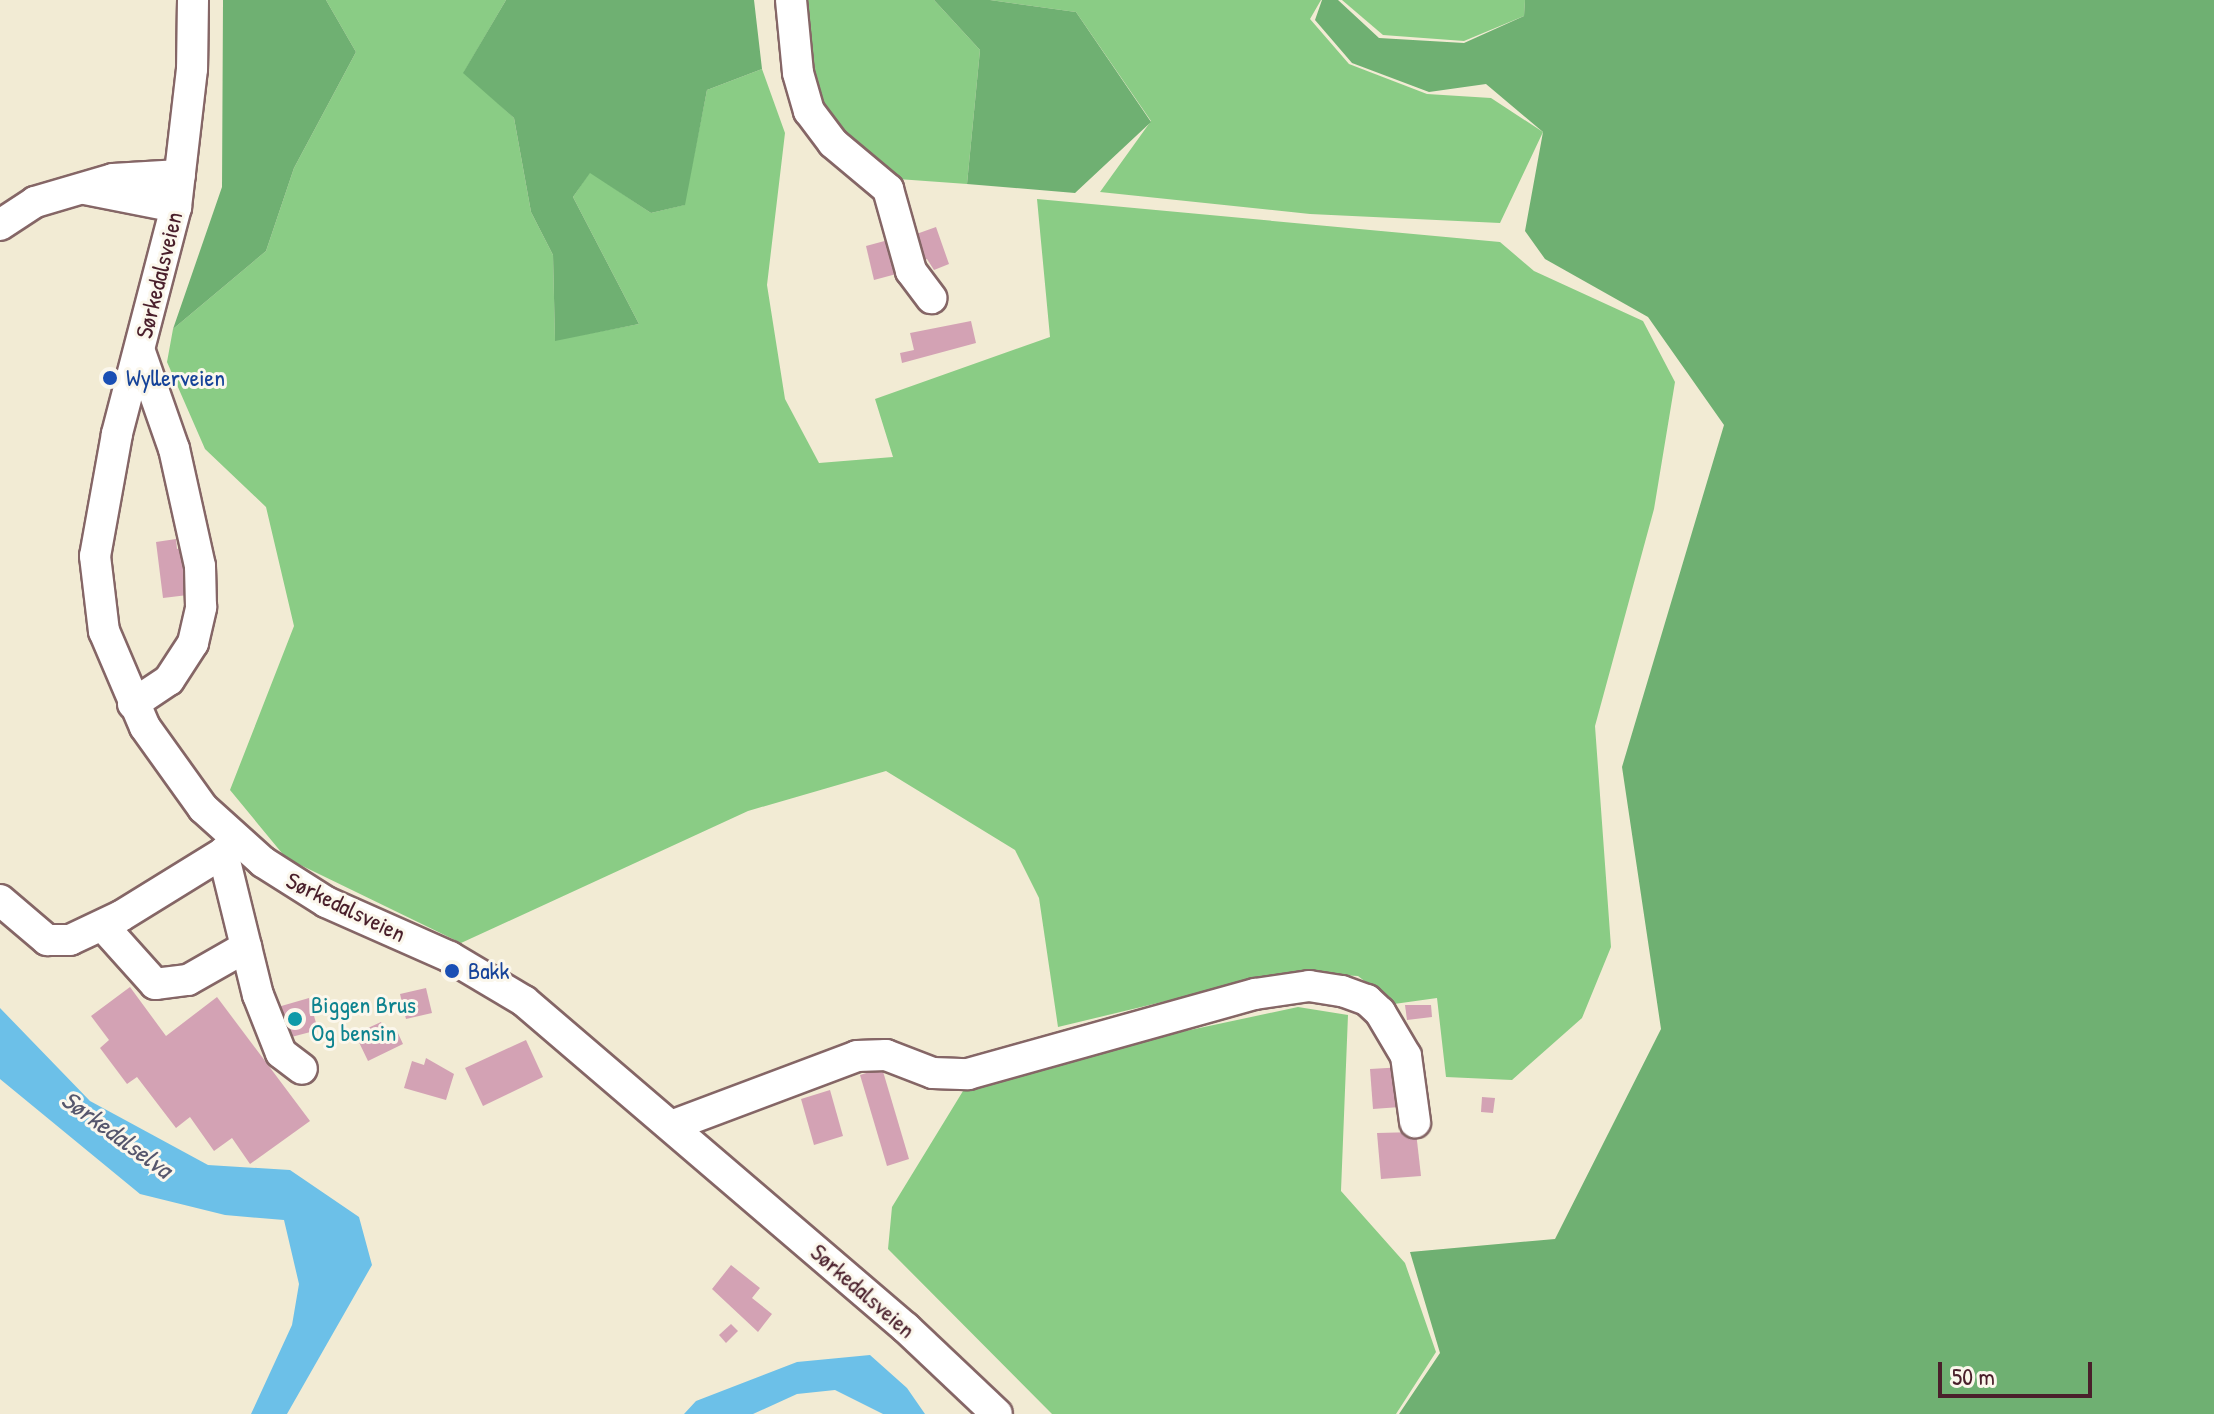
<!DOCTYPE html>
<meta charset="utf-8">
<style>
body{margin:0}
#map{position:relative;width:2214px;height:1414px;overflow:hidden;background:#f2ebd4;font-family:"Patrick Hand",sans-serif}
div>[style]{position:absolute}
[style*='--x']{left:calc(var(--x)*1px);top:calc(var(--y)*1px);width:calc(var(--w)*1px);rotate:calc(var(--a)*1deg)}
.green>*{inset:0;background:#8acc85}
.forest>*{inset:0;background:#6fb072}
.water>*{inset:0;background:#6cc0e8}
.building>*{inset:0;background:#d3a2b4}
.roads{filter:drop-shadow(2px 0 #856666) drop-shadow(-2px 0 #856666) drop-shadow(0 2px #856666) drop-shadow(0 -2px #856666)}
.minor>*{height:30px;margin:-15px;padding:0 15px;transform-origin:15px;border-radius:15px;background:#fff}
.dots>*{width:22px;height:22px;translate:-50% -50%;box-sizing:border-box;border:4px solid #fbf7ec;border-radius:50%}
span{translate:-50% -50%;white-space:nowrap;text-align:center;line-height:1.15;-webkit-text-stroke:6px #fbf7ec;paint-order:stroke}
.street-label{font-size:24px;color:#4a1f2b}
.transit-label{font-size:24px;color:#164399}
.left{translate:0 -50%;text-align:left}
.culture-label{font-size:24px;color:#0d838f}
.water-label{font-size:26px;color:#56576d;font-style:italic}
.scale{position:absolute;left:1938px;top:1362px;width:154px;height:36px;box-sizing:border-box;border:4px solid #4a1f2b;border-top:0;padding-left:10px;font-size:24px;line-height:28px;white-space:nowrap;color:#4a1f2b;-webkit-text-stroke:6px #fbf7ec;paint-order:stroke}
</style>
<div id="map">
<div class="green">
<div style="clip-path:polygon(326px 0,506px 0,464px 72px,514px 118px,531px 212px,553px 255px,555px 340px,639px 324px,573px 197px,590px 172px,651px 213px,684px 205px,707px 90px,762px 69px,785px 133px,767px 285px,785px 399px,819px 463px,893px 457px,875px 399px,1050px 337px,1037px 199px,1500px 242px,1534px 271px,1643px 321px,1675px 382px,1654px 509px,1595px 726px,1611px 947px,1582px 1018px,1512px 1080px,1446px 1077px,1437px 998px,1394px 1004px,1358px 976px,1287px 972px,1058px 1027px,1039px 898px,1015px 850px,886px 771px,748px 811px,461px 943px,286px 858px,230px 790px,294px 626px,266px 507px,205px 449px,167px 362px,173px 329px,266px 251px,294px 168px,356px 52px)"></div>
<div style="clip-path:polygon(805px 0,934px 0,980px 50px,967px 184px,898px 179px,843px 137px,817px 102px)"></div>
<div style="clip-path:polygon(990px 0,1321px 0,1310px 19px,1349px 64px,1427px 94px,1491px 98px,1543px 132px,1500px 223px,1310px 214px,1100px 192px,1151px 121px,1076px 12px)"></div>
<div style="clip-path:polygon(1342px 0,1525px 0,1524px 16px,1464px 41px,1383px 35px)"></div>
<div style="clip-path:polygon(1298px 1007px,1348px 1015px,1341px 1191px,1405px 1263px,1436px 1352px,1396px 1414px,1052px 1414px,888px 1249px,892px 1207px,963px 1091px,1101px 1049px)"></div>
</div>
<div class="forest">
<div style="clip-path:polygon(223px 0,326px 0,356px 52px,294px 168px,266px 251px,173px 329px,222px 187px)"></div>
<div style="clip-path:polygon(506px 0,754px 0,762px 69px,707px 90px,685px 205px,651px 213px,590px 173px,573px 197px,639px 324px,555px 341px,553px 255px,531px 212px,514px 118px,463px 73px)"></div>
<div style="clip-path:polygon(934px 0,990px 0,1076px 12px,1151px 122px,1075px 193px,967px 184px,980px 50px)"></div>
<div style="clip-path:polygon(1322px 0,1338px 0,1379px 38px,1464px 43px,1524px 16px,1525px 0,2214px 0,2214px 1414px,1399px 1414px,1440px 1353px,1410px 1252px,1555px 1239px,1661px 1029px,1622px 767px,1724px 425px,1648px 317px,1545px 259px,1525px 231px,1543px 132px,1486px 84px,1429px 92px,1352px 63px,1315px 20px)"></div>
</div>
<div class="water">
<div style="clip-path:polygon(0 1008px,90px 1101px,208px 1165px,290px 1170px,359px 1217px,372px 1265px,287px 1414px,251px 1414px,292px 1325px,299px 1284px,284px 1220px,225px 1215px,140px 1194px,0 1079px)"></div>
<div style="clip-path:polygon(870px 1355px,907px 1388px,925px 1414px,883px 1414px,835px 1390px,797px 1394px,753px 1414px,684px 1414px,696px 1401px,797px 1362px)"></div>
</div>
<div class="building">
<div style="clip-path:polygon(936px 227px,949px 264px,934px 270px,927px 259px,917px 263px,908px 237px)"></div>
<div style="clip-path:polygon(892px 239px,900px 273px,874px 280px,866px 246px)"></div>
<div style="clip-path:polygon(971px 321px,976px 343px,902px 363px,900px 353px,914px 350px,910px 333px)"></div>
<div style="clip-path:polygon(176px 539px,177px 549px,189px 547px,196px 594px,163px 598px,156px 542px)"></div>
<div style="clip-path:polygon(130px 987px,166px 1036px,217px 997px,310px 1121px,250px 1164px,232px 1138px,214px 1151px,190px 1117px,176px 1128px,137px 1077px,127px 1084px,100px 1048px,109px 1040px,91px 1016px)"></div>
<div style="clip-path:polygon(426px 988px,432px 1013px,406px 1019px,400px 994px)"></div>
<div style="clip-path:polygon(309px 998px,318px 1030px,280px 1040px,271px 1009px)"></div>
<div style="clip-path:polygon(1405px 1005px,1431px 1005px,1432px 1017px,1407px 1020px)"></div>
<div style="clip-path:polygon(381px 1022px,387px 1036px,397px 1031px,403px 1044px,368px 1061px,355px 1034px)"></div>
<div style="clip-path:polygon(526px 1040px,543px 1077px,483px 1106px,465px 1068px)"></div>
<div style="clip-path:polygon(426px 1058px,454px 1074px,446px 1100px,404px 1088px,412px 1061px,424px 1065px)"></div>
<div style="clip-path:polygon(1404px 1067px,1400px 1107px,1373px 1109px,1370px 1069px)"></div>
<div style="clip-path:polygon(882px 1068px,909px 1159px,887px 1166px,860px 1075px)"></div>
<div style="clip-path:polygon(830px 1090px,843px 1136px,814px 1145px,801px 1099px)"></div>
<div style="clip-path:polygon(1482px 1097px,1495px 1098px,1493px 1113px,1481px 1112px)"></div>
<div style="clip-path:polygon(1416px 1132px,1421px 1176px,1381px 1179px,1377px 1133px)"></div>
<div style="clip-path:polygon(731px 1265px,760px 1288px,752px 1298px,772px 1314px,758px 1332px,712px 1289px)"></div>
<div style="clip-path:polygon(731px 1324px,738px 1331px,726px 1343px,719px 1335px)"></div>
</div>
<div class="roads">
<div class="minor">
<div style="--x:193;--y:0;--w:69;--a:90.8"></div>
<div style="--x:192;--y:69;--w:139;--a:96.6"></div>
<div style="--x:176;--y:207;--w:235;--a:104.6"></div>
<div style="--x:117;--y:434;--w:124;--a:100.2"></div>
<div style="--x:95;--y:556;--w:76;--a:83.2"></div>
<div style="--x:104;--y:631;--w:104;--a:66.9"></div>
<div style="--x:145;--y:727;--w:100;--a:54.4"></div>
<div style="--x:203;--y:808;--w:81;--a:42"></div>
<div style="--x:263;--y:862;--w:75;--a:32.4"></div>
<div style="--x:326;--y:902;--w:136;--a:23.9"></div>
<div style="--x:450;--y:957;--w:86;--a:30.7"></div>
<div style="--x:524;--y:1001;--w:503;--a:40.56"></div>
<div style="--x:906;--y:1328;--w:125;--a:43.4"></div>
<div style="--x:791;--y:0;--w:73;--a:84.5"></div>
<div style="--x:798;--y:73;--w:40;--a:74"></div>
<div style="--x:809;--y:111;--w:40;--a:53"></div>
<div style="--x:833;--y:143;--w:72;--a:39.9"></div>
<div style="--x:888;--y:189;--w:85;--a:74.3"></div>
<div style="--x:911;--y:271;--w:34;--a:53"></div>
<div style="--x:85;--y:189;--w:93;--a:11.2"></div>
<div style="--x:0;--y:225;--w:42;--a:-33.3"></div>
<div style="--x:35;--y:202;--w:81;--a:-16.4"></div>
<div style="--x:113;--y:179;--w:67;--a:-3.4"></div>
<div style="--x:133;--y:704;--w:43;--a:-33.7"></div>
<div style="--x:169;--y:680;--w:44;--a:-57"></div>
<div style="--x:193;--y:643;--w:37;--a:-77"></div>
<div style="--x:201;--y:607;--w:41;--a:-91.4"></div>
<div style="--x:200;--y:566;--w:120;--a:-102.5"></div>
<div style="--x:174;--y:449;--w:103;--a:-109.3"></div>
<div style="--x:236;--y:840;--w:18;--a:135"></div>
<div style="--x:223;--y:853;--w:146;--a:76.2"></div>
<div style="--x:258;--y:995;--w:62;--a:68.4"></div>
<div style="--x:281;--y:1053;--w:26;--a:37"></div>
<div style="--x:0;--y:900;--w:62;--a:40.4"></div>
<div style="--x:47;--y:940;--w:23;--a:0"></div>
<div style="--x:70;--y:940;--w:56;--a:-25.2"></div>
<div style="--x:121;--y:916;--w:120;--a:-31.7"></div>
<div style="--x:103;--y:926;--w:78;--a:48.1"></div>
<div style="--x:155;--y:984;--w:33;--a:-7"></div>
<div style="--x:188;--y:980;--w:67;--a:-29.6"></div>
<div style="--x:671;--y:1126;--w:199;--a:-20.6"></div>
<div style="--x:857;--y:1056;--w:29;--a:-2"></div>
<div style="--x:886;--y:1055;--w:50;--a:21"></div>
<div style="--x:933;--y:1073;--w:35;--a:2"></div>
<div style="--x:968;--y:1074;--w:298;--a:-15.6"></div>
<div style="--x:1255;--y:994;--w:55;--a:-8.4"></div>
<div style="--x:1309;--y:986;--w:33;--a:9"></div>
<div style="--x:1342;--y:991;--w:27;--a:20"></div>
<div style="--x:1367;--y:1000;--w:18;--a:43"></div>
<div style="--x:1380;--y:1012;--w:51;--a:59.4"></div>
<div style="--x:1406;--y:1056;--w:67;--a:82.2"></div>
</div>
</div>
<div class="dots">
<div style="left:110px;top:378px;background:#1a4fb4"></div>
<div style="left:452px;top:971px;background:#1a4fb4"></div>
<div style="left:295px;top:1019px;background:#0f9aa8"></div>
</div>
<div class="street-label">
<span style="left:159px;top:275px;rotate:-76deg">Sørkedalsveien</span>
<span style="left:346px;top:907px;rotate:26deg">Sørkedalsveien</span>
<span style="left:863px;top:1291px;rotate:41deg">Sørkedalsveien</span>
</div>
<div class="transit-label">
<span class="left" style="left:126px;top:378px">Wyllerveien</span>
<span class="left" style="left:468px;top:971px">Bakk</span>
</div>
<div class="culture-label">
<span class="left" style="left:311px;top:1019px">Biggen Brus<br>Og bensin</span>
</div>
<div class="water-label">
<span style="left:117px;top:1134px;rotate:36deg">Sørkedalselva</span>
</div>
<div class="scale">50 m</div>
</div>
